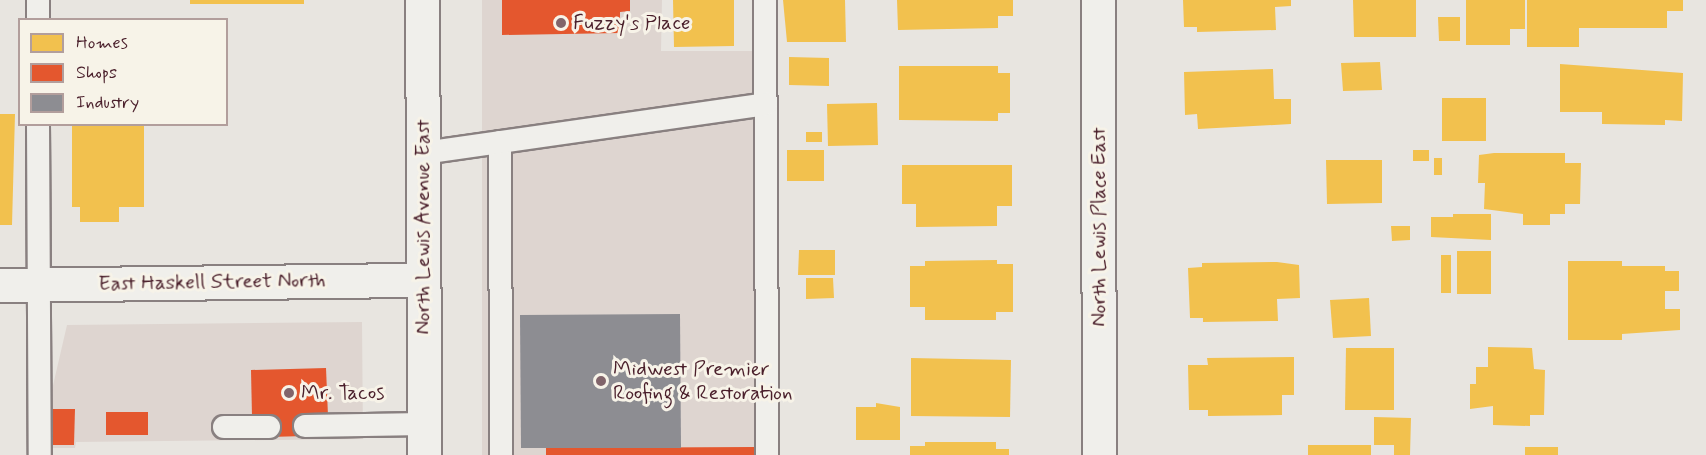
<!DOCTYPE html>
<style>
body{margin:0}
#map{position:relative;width:1706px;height:455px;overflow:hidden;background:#e8e5e0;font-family:Mynerve,sans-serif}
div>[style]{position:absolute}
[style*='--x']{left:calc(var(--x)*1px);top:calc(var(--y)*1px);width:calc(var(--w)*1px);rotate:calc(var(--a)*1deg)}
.built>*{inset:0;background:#ded5d0}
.homes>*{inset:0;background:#f2c14e}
.shops>*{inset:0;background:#e4572e}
.industry>*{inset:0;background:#8d8d92}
.roads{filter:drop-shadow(2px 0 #898080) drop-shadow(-2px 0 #898080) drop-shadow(0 2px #898080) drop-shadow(0 -2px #898080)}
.lane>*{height:22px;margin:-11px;padding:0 11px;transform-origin:11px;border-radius:11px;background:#f0efeb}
.street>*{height:33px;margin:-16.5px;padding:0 16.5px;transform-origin:16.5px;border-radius:16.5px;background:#f0efeb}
.secondary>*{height:33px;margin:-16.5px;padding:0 16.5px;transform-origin:16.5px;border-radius:16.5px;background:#f0efeb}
.dots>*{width:16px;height:16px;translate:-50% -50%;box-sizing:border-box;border:3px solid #f7f3e8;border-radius:50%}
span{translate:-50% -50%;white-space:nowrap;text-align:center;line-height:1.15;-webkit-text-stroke:6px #f7f3e8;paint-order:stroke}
.poi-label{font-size:21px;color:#4a1f2b}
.left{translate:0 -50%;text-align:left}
.street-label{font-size:21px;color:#4a1f2b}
.legend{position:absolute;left:18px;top:18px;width:210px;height:108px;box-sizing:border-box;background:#f7f3e8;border:2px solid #b29e9c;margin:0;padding:8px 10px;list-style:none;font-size:18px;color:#4a1f2b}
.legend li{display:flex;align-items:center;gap:12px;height:30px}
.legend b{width:30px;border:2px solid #b29e9c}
</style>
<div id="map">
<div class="built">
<div style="clip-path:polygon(482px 0,662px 0,661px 51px,755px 51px,756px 455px,482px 455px)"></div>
<div style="clip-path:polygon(362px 322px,363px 439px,76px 442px,75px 448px,48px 448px,48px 407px,67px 325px)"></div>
</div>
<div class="homes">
<div style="clip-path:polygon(190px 0,304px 0,304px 4px,190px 4px)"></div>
<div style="clip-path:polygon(673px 0,734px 0,734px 46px,674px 47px)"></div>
<div style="clip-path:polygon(783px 0,845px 0,846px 42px,787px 42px)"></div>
<div style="clip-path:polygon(897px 0,1013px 0,1013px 16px,998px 16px,998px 28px,898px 30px)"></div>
<div style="clip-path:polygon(1183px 0,1291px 0,1291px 6px,1275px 7px,1276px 30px,1197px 32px,1197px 27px,1184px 27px)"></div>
<div style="clip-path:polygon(1353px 0,1416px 0,1416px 37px,1354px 37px)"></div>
<div style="clip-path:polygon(1466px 0,1525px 0,1525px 29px,1510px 29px,1510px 45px,1466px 45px)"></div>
<div style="clip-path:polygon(1527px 0,1683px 0,1683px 11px,1667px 11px,1667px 28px,1579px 28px,1579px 47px,1527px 47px)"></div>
<div style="clip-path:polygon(1438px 17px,1460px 17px,1460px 41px,1439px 41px)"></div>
<div style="clip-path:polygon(789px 57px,829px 58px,829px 86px,789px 85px)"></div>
<div style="clip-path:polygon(1380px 62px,1382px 90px,1343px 91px,1341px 63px)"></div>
<div style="clip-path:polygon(1560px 64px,1683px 73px,1682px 121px,1665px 120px,1665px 125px,1602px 124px,1602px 112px,1560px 112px)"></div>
<div style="clip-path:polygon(899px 66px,998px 66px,998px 73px,1010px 73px,1010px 113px,998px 113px,998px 121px,899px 120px)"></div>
<div style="clip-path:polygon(1273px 69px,1274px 99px,1291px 99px,1291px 124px,1198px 129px,1197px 114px,1185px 115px,1184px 72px)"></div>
<div style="clip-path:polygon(1442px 98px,1486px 98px,1486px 141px,1442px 141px)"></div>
<div style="clip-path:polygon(877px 103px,878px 145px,828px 146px,827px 104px)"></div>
<div style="clip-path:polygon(0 114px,15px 114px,12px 225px,0 225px)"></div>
<div style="clip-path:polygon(72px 124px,144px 124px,144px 207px,119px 207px,119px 222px,80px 222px,80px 207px,72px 207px)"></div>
<div style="clip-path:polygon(806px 132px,822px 132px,822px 142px,806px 142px)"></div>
<div style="clip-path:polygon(787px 150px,824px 150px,824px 181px,787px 181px)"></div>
<div style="clip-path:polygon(1413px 150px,1429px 150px,1429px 161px,1413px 161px)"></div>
<div style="clip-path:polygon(1494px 153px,1565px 153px,1565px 163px,1581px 163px,1580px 204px,1565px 204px,1565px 214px,1550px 214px,1550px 225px,1523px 225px,1523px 214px,1484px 209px,1485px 183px,1478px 183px,1479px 155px)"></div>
<div style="clip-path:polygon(1434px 158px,1442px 158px,1442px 175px,1434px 175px)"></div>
<div style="clip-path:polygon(1326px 160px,1382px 160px,1382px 203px,1327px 204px)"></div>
<div style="clip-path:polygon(902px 165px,1012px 165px,1012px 206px,997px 206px,997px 226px,916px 227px,916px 204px,902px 204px)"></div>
<div style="clip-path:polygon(1453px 214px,1491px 214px,1491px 240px,1431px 237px,1431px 217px,1453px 217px)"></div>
<div style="clip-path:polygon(1391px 226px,1410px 226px,1410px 240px,1392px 241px)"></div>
<div style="clip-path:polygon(799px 250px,835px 250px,835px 275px,798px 275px)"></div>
<div style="clip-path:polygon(1457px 251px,1491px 251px,1491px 294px,1457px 294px)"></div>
<div style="clip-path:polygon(1441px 255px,1451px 255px,1451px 293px,1441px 293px)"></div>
<div style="clip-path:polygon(997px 260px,997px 264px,1013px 264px,1013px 312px,996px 312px,996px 320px,925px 320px,925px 307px,910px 307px,910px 266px,925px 266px,925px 261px)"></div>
<div style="clip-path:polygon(1568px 261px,1622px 261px,1622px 266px,1665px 266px,1665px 271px,1679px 271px,1679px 291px,1665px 291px,1665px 309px,1680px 309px,1680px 330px,1622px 334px,1622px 340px,1568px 340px)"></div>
<div style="clip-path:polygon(1277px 262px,1299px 265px,1300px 298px,1277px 299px,1278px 321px,1203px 322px,1203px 318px,1190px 318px,1188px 268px,1202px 267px,1202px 263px)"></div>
<div style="clip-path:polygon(806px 278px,833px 278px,834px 298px,806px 299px)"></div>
<div style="clip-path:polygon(1369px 298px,1371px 336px,1333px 338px,1330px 300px)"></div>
<div style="clip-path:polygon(1488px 347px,1532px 348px,1534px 369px,1545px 370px,1544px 415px,1530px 415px,1530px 426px,1493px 425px,1493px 406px,1470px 409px,1470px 384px,1476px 384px,1476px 367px,1488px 367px)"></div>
<div style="clip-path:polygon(1346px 348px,1394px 348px,1394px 410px,1345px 410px)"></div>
<div style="clip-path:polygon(1294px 357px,1294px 395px,1282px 395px,1282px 415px,1208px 416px,1208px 410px,1189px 410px,1188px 365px,1208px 365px,1207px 358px)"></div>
<div style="clip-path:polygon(911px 358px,1011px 360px,1010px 417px,911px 416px)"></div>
<div style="clip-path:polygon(876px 403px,900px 407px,900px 440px,856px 440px,856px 407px,876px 407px)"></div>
<div style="clip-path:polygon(1374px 417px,1411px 418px,1410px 455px,1394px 455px,1394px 445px,1374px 445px)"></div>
<div style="clip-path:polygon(925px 442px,996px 442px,996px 449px,1009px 449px,1009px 455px,910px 455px,910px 446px,925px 446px)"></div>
<div style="clip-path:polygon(1308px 445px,1371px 445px,1371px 455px,1308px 455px)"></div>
<div style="clip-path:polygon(1525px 447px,1558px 447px,1558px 455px,1525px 455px)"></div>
</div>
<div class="shops">
<div style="clip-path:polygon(502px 0,630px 0,630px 11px,620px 12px,620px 33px,502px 35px)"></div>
<div style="clip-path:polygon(326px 368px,328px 416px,305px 436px,269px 437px,252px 417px,251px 370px)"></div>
<div style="clip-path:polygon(50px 409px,75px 409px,74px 445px,50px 445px)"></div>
<div style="clip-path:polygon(106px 412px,148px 412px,148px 435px,106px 435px)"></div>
<div style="clip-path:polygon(754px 447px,754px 455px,546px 455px,546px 448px)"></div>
</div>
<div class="industry">
<div style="clip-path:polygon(680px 314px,681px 448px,521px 448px,520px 315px)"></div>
</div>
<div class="roads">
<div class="lane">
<div style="--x:765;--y:0;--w:455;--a:89.7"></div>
<div style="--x:38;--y:20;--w:20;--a:-90"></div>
<div style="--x:38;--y:124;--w:331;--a:89.7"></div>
<div style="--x:500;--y:142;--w:313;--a:89.8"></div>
<div style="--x:423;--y:153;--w:346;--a:-8.1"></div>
<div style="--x:305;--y:426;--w:119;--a:-1"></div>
<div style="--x:224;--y:427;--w:45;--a:0"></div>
</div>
<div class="street">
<div style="--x:1098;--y:0;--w:455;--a:89.9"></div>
<div style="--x:0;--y:285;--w:423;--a:-0.7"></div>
</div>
<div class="secondary">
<div style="--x:422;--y:0;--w:455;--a:89.7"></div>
</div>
</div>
<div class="dots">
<div style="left:561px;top:23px;background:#81646a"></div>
<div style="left:601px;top:381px;background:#81646a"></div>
<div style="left:289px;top:393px;background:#81646a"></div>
</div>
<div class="poi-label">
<span class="left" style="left:573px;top:23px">Fuzzy's Place</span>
<span class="left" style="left:613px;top:381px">Midwest Premier<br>Roofing &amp; Restoration</span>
<span class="left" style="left:301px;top:393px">Mr. Tacos</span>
</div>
<div class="street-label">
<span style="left:423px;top:227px;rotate:-90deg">North Lewis Avenue East</span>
<span style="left:1099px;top:227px;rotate:-90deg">North Lewis Place East</span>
<span style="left:212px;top:282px;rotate:-1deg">East Haskell Street North</span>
</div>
<ul class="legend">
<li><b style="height:16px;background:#f2c14e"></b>Homes</li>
<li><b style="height:16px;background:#e4572e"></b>Shops</li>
<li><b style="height:16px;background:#8d8d92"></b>Industry</li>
</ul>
</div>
